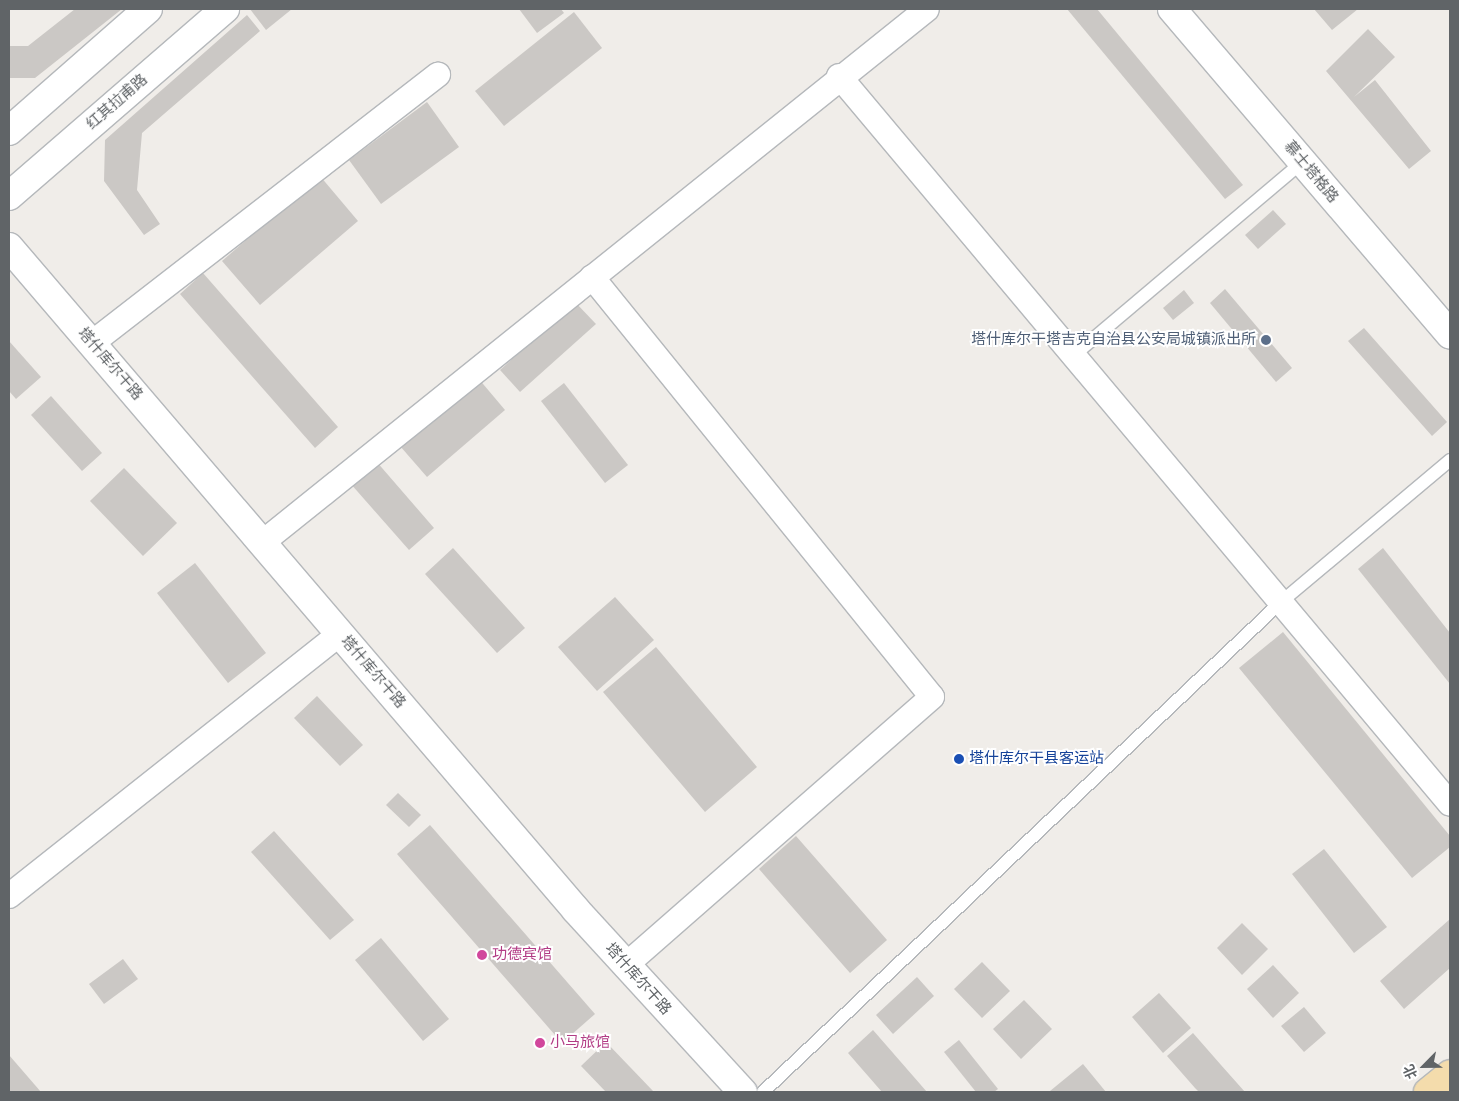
<!DOCTYPE html>
<meta charset="utf-8">
<style>
body{margin:0}
#map{position:relative;width:1459px;height:1101px;overflow:hidden;background:#f0ede9;font-family:"Roboto Condensed","Noto Sans SC",sans-serif}
div>[style]{position:absolute}
[style*='--x']{left:calc(var(--x)*1px);top:calc(var(--y)*1px);width:calc(var(--w)*1px);rotate:calc(var(--a)*1deg)}
.building>*{inset:0;background:#cbc8c5}
.roads{filter:drop-shadow(1px 0 #b5b8bb) drop-shadow(-1px 0 #b5b8bb) drop-shadow(0 1px #b5b8bb) drop-shadow(0 -1px #b5b8bb)}
.service>*{height:12px;margin:-6px;padding:0 6px;transform-origin:6px;border-radius:6px;background:#fff}
.minor>*{height:24px;margin:-12px;padding:0 12px;transform-origin:12px;border-radius:12px;background:#fff}
.tertiary>*{height:28px;margin:-14px;padding:0 14px;transform-origin:14px;border-radius:14px;background:#fff}
.secondary>*{height:28px;margin:-14px;padding:0 14px;transform-origin:14px;border-radius:14px;background:#fff}
.trunk>*{height:28px;margin:-14px;padding:0 14px;transform-origin:14px;border-radius:14px;background:#f4dcac}
.dots>*{width:14px;height:14px;translate:-50% -50%;box-sizing:border-box;border:2px solid #fff;border-radius:50%}
span{translate:-50% -50%;white-space:nowrap;text-align:center;line-height:1.15;-webkit-text-stroke:4px #fff;paint-order:stroke}
.street-label{font-size:15px;color:#606467}
.service-label{font-size:15px;color:#4e5e75}
.right{translate:-100% -50%;text-align:right}
.transit-label{font-size:15px;color:#164399}
.left{translate:0 -50%;text-align:left}
.hotel-label{font-size:15px;color:#b23c85}
.frame{position:absolute;inset:0;border:10px solid #606467;pointer-events:none}
.north{position:absolute;left:1399px;top:1041px;width:50px;height:50px;-webkit-text-stroke:4px #fff;paint-order:stroke;rotate:247deg;font-size:14px;font-weight:700;line-height:20px;text-align:center;color:#606467}
.north::after{content:'';display:block;margin:auto;width:18px;height:22px;background:#606467;clip-path:polygon(50% 0,100% 100%,50% 72%,0 100%)}
</style>
<div id="map">
<div class="building">
<div style="clip-path:polygon(75px 9px,122px 9px,35px 78px,9px 78px,9px 46px,28px 46px)"></div>
<div style="clip-path:polygon(250px 9px,292px 9px,266px 30px)"></div>
<div style="clip-path:polygon(519px 9px,561px 9px,564px 13px,537px 33px)"></div>
<div style="clip-path:polygon(1067px 9px,1097px 9px,1243px 185px,1225px 199px)"></div>
<div style="clip-path:polygon(1314px 9px,1358px 9px,1332px 30px)"></div>
<div style="clip-path:polygon(574px 12px,602px 48px,504px 126px,475px 91px)"></div>
<div style="clip-path:polygon(247px 15px,260px 31px,142px 133px,137px 190px,160px 224px,144px 235px,104px 181px,105px 140px)"></div>
<div style="clip-path:polygon(1368px 29px,1395px 57px,1354px 97px,1375px 80px,1431px 151px,1409px 169px,1326px 71px)"></div>
<div style="clip-path:polygon(427px 102px,459px 147px,381px 204px,349px 160px)"></div>
<div style="clip-path:polygon(320px 176px,358px 221px,260px 305px,222px 261px)"></div>
<div style="clip-path:polygon(1273px 210px,1286px 224px,1258px 249px,1245px 235px)"></div>
<div style="clip-path:polygon(203px 273px,338px 427px,315px 448px,180px 294px)"></div>
<div style="clip-path:polygon(1225px 289px,1292px 368px,1276px 382px,1210px 303px)"></div>
<div style="clip-path:polygon(1184px 290px,1194px 303px,1173px 320px,1163px 308px)"></div>
<div style="clip-path:polygon(575px 302px,596px 324px,520px 392px,500px 370px)"></div>
<div style="clip-path:polygon(1364px 328px,1447px 422px,1432px 436px,1348px 341px)"></div>
<div style="clip-path:polygon(9px 341px,41px 377px,16px 399px,9px 391px)"></div>
<div style="clip-path:polygon(478px 378px,505px 410px,427px 477px,400px 446px)"></div>
<div style="clip-path:polygon(564px 383px,628px 465px,605px 483px,541px 401px)"></div>
<div style="clip-path:polygon(51px 396px,102px 453px,82px 471px,31px 415px)"></div>
<div style="clip-path:polygon(376px 461px,434px 528px,409px 550px,350px 483px)"></div>
<div style="clip-path:polygon(124px 468px,177px 523px,143px 556px,90px 501px)"></div>
<div style="clip-path:polygon(453px 548px,525px 628px,497px 653px,425px 574px)"></div>
<div style="clip-path:polygon(1383px 548px,1450px 633px,1450px 684px,1358px 569px)"></div>
<div style="clip-path:polygon(195px 563px,266px 653px,228px 683px,157px 593px)"></div>
<div style="clip-path:polygon(615px 597px,654px 640px,597px 691px,558px 647px)"></div>
<div style="clip-path:polygon(1283px 632px,1450px 836px,1450px 847px,1412px 878px,1239px 668px)"></div>
<div style="clip-path:polygon(656px 647px,757px 767px,705px 812px,603px 692px)"></div>
<div style="clip-path:polygon(317px 696px,363px 745px,340px 766px,294px 718px)"></div>
<div style="clip-path:polygon(398px 793px,421px 815px,409px 827px,386px 805px)"></div>
<div style="clip-path:polygon(430px 825px,595px 1014px,562px 1043px,397px 854px)"></div>
<div style="clip-path:polygon(274px 831px,354px 920px,330px 940px,251px 852px)"></div>
<div style="clip-path:polygon(796px 836px,887px 940px,850px 973px,759px 869px)"></div>
<div style="clip-path:polygon(1324px 849px,1387px 927px,1354px 953px,1292px 874px)"></div>
<div style="clip-path:polygon(1450px 919px,1450px 968px,1404px 1009px,1380px 981px)"></div>
<div style="clip-path:polygon(1242px 923px,1268px 949px,1242px 975px,1217px 948px)"></div>
<div style="clip-path:polygon(381px 938px,449px 1019px,423px 1041px,355px 960px)"></div>
<div style="clip-path:polygon(123px 959px,138px 979px,104px 1004px,89px 984px)"></div>
<div style="clip-path:polygon(982px 962px,1010px 991px,982px 1018px,954px 989px)"></div>
<div style="clip-path:polygon(1273px 965px,1299px 993px,1273px 1018px,1247px 989px)"></div>
<div style="clip-path:polygon(917px 977px,934px 996px,893px 1034px,876px 1015px)"></div>
<div style="clip-path:polygon(1159px 993px,1191px 1028px,1163px 1053px,1132px 1017px)"></div>
<div style="clip-path:polygon(1024px 1000px,1052px 1029px,1021px 1059px,993px 1029px)"></div>
<div style="clip-path:polygon(1304px 1007px,1326px 1033px,1304px 1052px,1281px 1026px)"></div>
<div style="clip-path:polygon(873px 1030px,927px 1092px,882px 1092px,848px 1053px)"></div>
<div style="clip-path:polygon(1193px 1033px,1221px 1065px,1245px 1092px,1199px 1092px,1195px 1088px,1167px 1056px)"></div>
<div style="clip-path:polygon(959px 1040px,998px 1089px,994px 1092px,976px 1092px,944px 1052px)"></div>
<div style="clip-path:polygon(606px 1042px,654px 1092px,606px 1092px,581px 1066px)"></div>
<div style="clip-path:polygon(9px 1055px,41px 1092px,9px 1092px)"></div>
<div style="clip-path:polygon(1083px 1064px,1106px 1092px,1051px 1092px,1050px 1091px)"></div>
</div>
<div class="roads">
<div class="service">
<div style="--x:1074;--y:355;--w:299;--a:-40.2"></div>
<div style="--x:763;--y:1092;--w:713;--a:-43.41"></div>
<div style="--x:1281;--y:602;--w:221;--a:-40"></div>
</div>
<div class="minor">
<div style="--x:839;--y:76;--w:950;--a:49.99"></div>
<div style="--x:592;--y:277;--w:540;--a:51.01"></div>
<div style="--x:932;--y:697;--w:408;--a:138.8"></div>
<div style="--x:92;--y:343;--w:438;--a:-37.8"></div>
<div style="--x:263;--y:542;--w:851;--a:-38.75"></div>
<div style="--x:9;--y:896;--w:422;--a:-38.4"></div>
</div>
<div class="tertiary">
<div style="--x:1172;--y:9;--w:428;--a:49.5"></div>
</div>
<div class="secondary">
<div style="--x:9;--y:131;--w:185;--a:-41.3"></div>
<div style="--x:9;--y:196;--w:286;--a:-40.9"></div>
<div style="--x:9;--y:247;--w:872;--a:49.46"></div>
<div style="--x:576;--y:910;--w:247;--a:47.5"></div>
</div>
<div class="trunk">
<div style="--x:1428;--y:1092;--w:28;--a:-39"></div>
</div>
</div>
<div class="dots">
<div style="left:1266px;top:340px;background:#5c6f8a"></div>
<div style="left:959px;top:759px;background:#1a4fb4"></div>
<div style="left:482px;top:955px;background:#d1479c"></div>
<div style="left:540px;top:1043px;background:#d1479c"></div>
</div>
<div class="street-label">
<span style="left:117px;top:102px;rotate:-41deg">红其拉甫路</span>
<span style="left:1311px;top:172px;rotate:50deg">慕士塔格路</span>
<span style="left:110px;top:364px;rotate:49deg">塔什库尔干路</span>
<span style="left:373px;top:672px;rotate:49deg">塔什库尔干路</span>
<span style="left:638px;top:979px;rotate:48deg">塔什库尔干路</span>
</div>
<div class="service-label">
<span class="right" style="left:1256px;top:340px">塔什库尔干塔吉克自治县公安局城镇派出所</span>
</div>
<div class="transit-label">
<span class="left" style="left:969px;top:759px">塔什库尔干县客运站</span>
</div>
<div class="hotel-label">
<span class="left" style="left:492px;top:955px">功德宾馆</span>
<span class="left" style="left:550px;top:1043px">小马旅馆</span>
</div>
<div class="frame"></div>
<div class="north">北</div>
</div>
